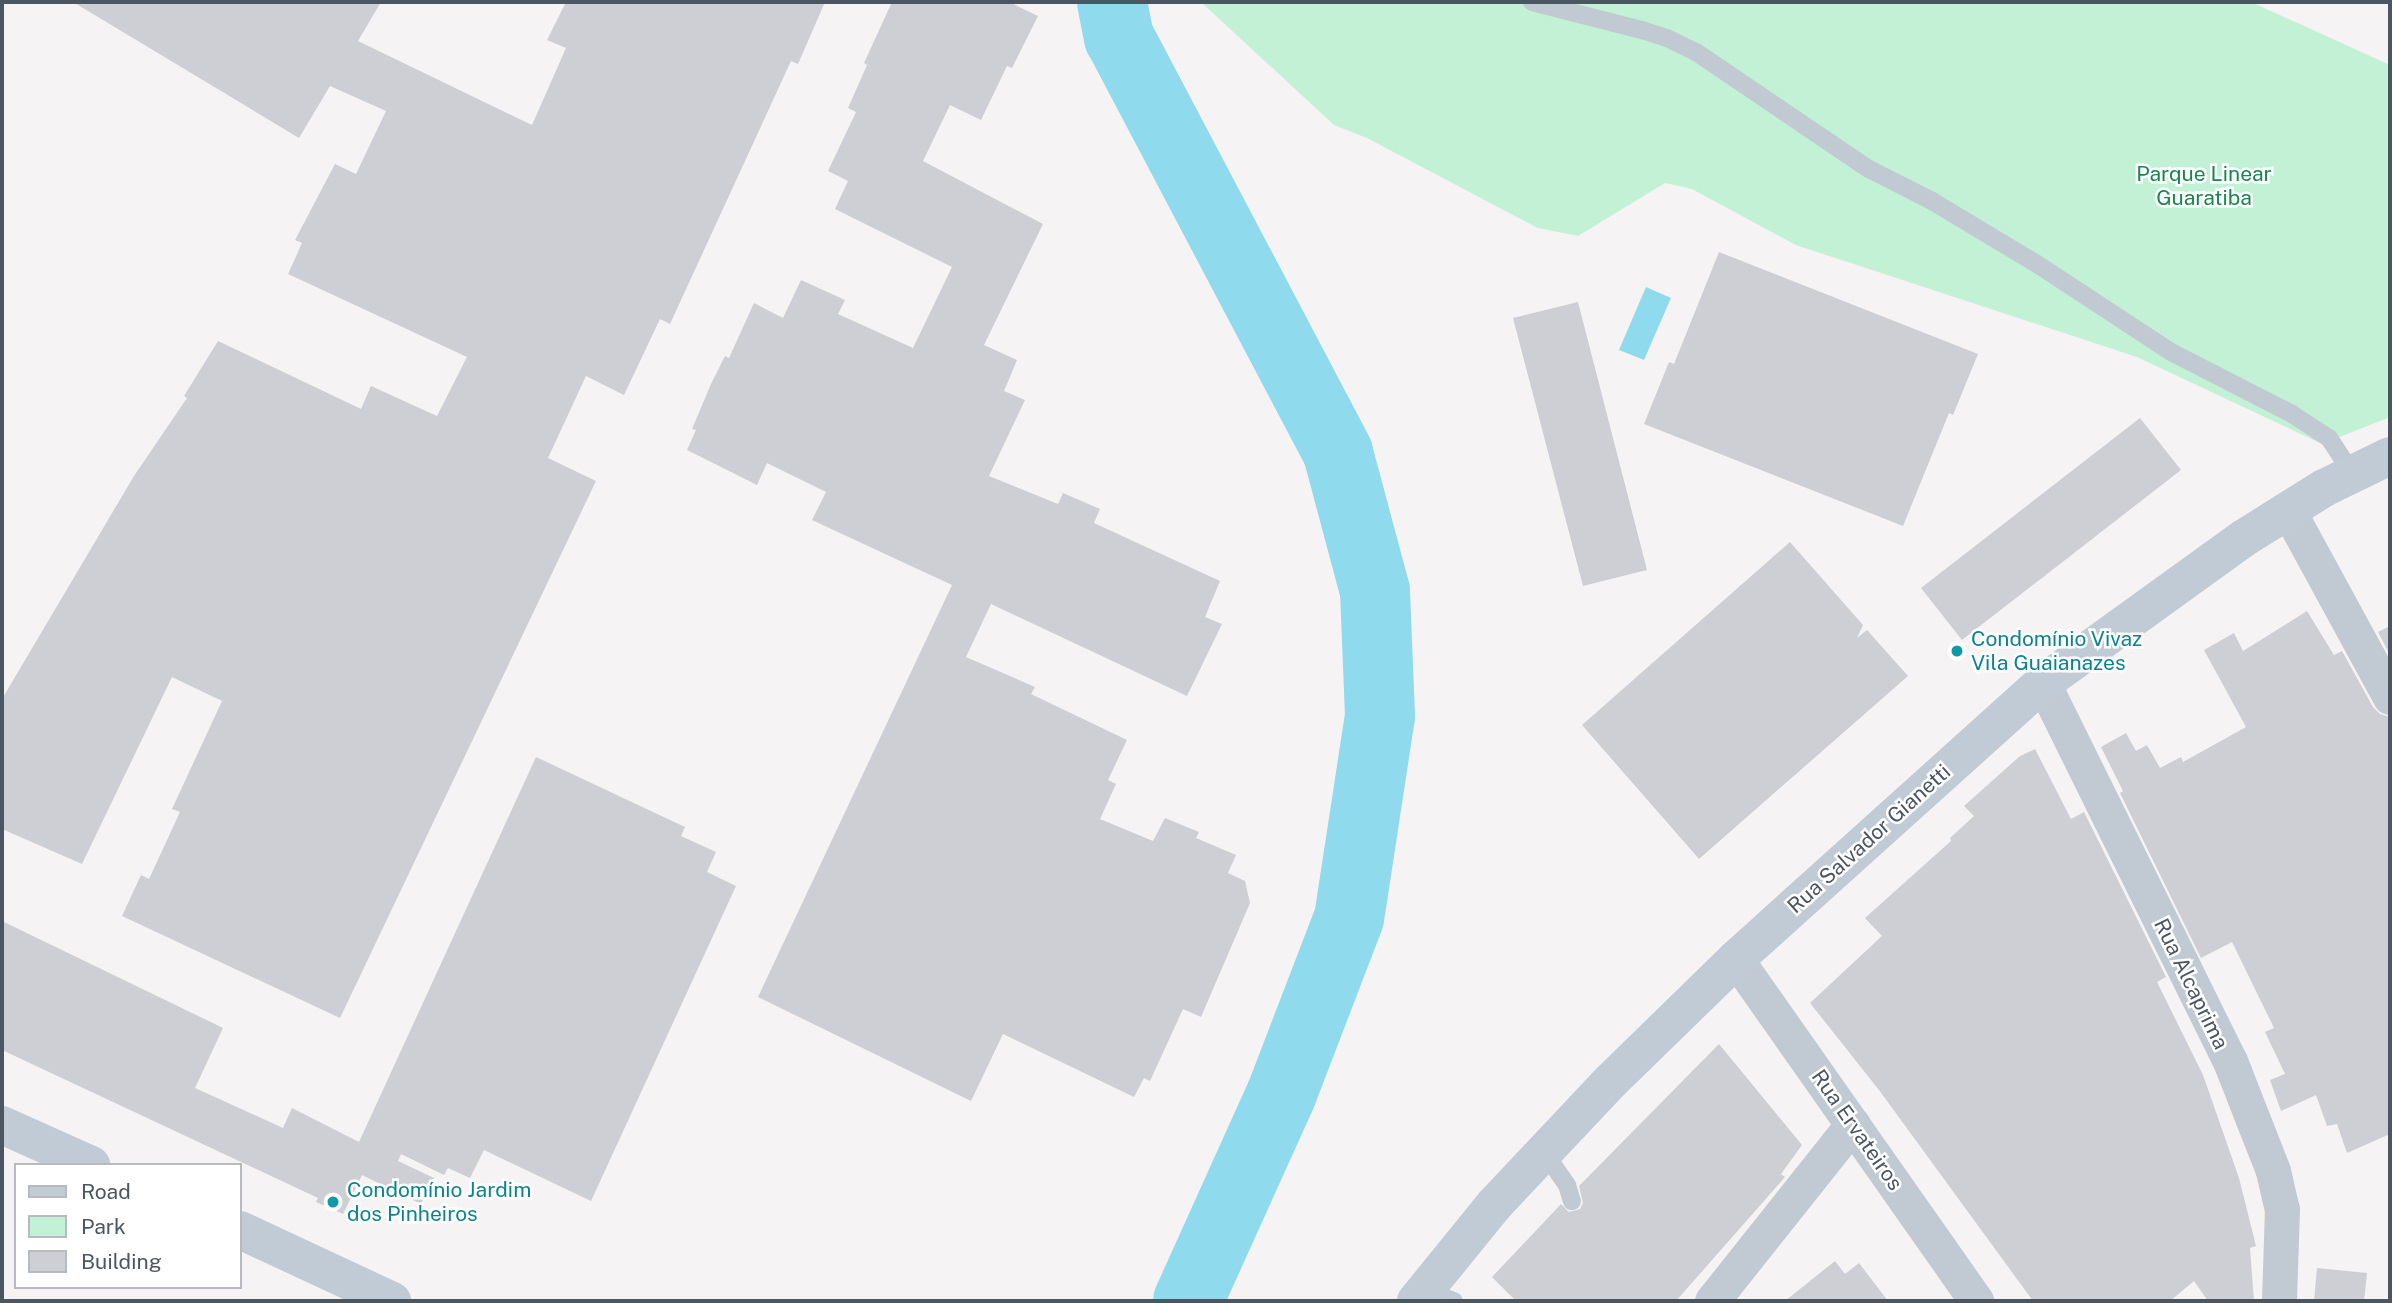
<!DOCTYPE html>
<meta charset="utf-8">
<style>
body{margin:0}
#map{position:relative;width:2392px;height:1303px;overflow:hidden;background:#f5f3f3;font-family:"Public Sans",sans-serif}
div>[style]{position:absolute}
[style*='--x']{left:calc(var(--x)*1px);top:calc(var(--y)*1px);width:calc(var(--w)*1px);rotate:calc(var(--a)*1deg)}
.green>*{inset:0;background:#c3f1d5}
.water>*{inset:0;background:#90daee}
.river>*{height:70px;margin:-35px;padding:0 35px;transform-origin:35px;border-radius:35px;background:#90daee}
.building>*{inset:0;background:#cdcfd5}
.service>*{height:18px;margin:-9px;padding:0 9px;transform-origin:9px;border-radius:9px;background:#c1cad2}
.minor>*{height:35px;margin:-17.5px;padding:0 17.5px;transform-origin:17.5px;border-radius:17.5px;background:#c1cad2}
.secondary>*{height:38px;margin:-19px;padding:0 19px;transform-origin:19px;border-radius:19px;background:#c1cbd6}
.dots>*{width:19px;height:19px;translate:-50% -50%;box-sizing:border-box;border:4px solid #fff;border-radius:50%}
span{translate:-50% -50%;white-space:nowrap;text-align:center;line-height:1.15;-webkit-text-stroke:5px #fff;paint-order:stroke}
.park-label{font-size:21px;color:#17864f}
.culture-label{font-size:21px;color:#0d838f}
.left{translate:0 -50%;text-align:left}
.street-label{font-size:21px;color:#4a5661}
.frame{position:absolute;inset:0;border:4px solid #4a5661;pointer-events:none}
.legend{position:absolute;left:14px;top:1163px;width:228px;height:126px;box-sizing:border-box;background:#fff;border:2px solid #b7bbc0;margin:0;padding:9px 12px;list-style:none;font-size:21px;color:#4a5661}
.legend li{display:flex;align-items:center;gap:14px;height:35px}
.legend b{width:35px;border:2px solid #b7bbc0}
</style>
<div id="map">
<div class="green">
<div style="clip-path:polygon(1201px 2px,2251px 2px,2390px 65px,2390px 417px,2322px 444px,2137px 357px,1796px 245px,1692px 189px,1665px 183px,1578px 236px,1538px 228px,1367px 138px,1334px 125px)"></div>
</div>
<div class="water">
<div style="clip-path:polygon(1646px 287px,1671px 298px,1644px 360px,1619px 350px)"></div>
</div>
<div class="river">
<div style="--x:1112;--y:2;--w:36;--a:79"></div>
<div style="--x:1119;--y:37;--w:470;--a:62.2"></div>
<div style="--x:1338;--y:453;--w:143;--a:75"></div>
<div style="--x:1375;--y:591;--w:125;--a:87.7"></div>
<div style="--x:1380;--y:716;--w:204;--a:98.7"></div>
<div style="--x:1349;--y:918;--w:190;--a:111"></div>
<div style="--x:1281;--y:1095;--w:226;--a:114.3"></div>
</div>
<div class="building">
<div style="clip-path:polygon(73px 2px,381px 2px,358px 41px,532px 125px,566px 48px,547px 40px,566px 2px,825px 2px,798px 64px,791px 61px,670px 324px,660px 319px,624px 395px,586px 376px,548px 458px,596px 481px,340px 1018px,122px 916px,141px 875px,149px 879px,180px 812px,172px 809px,222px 701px,172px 677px,82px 864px,2px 829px,2px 699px,134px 476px,187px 398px,184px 396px,218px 341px,361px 409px,371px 386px,437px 416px,467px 357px,288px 274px,302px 243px,295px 240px,335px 164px,356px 174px,386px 111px,330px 86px,299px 138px)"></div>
<div style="clip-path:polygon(892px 2px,1009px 2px,1038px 16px,1012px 68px,1007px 66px,981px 120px,950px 105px,923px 161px,1043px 224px,984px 345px,1017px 360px,1004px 391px,1025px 400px,989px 476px,1058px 504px,1063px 493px,1100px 509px,1094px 523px,1220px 581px,1205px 617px,1222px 624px,1187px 696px,991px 604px,966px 657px,1035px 687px,1031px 694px,1127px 740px,1108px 780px,1116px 784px,1100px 819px,1153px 841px,1165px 818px,1199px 832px,1196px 838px,1236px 855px,1228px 873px,1245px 881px,1250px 903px,1201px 1017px,1183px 1009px,1150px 1081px,1144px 1078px,1134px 1097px,1003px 1034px,971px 1101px,758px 997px,952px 585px,812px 520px,826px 492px,767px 463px,757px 485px,687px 450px,696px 430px,692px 429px,711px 384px,725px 356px,729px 358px,754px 303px,783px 318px,801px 280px,845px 300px,838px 314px,913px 348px,952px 267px,835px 209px,848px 181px,828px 171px,856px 112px,848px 108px,867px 65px,864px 63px)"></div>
<div style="clip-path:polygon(1719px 252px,1978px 354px,1953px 415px,1949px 413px,1903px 526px,1644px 424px,1669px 362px,1674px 364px)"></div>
<div style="clip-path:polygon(1578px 302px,1647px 570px,1583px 586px,1513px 318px)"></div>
<div style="clip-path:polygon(2140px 418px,2181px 470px,1962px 640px,1921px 588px)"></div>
<div style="clip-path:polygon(1790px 542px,1863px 625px,1857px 638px,1867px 630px,1908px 676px,1699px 859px,1582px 725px)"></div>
<div style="clip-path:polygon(2307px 611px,2334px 655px,2342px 651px,2373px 707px,2380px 714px,2390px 717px,2390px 1134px,2347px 1153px,2337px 1124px,2327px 1126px,2316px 1095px,2281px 1111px,2270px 1080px,2285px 1074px,2265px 1032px,2274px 1028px,2232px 942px,2201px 958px,2120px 793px,2123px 791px,2101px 747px,2126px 733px,2136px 751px,2147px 745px,2160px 768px,2181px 757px,2183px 762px,2246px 727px,2204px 650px,2234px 633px,2243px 651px)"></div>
<div style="clip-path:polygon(2390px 626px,2390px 655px,2378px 632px)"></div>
<div style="clip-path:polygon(2035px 749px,2071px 819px,2084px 812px,2166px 977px,2157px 982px,2203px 1075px,2239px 1178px,2256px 1246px,2250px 1248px,2254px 1301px,2208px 1301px,2194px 1281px,2170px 1301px,2033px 1301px,1879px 1090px,1810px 1003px,1882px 936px,1865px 918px,1951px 841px,1950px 838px,1974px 816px,1964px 806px,2020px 756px)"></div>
<div style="clip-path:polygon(536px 757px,685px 827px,681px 836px,716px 852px,707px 872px,736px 886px,591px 1201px,484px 1150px,470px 1178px,448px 1168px,444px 1175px,401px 1154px,398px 1161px,434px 1178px,421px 1204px,362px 1175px,343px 1214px,316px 1202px,318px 1198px,2px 1050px,2px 921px,223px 1028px,195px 1088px,283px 1128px,292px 1108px,359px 1142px)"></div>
<div style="clip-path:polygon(1719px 1044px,1802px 1145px,1781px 1174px,1785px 1177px,1676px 1301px,1516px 1301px,1492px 1277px,1561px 1204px,1569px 1212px,1580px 1209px,1583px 1203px,1579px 1186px)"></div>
<div style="clip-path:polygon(1835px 1261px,1845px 1274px,1859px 1263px,1888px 1301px,1785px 1301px)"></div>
<div style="clip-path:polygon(2317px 1268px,2367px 1273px,2364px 1301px,2314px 1301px)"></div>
</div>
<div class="service">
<div style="--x:1532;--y:2;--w:114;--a:14.3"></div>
<div style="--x:1642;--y:30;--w:26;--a:18"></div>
<div style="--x:1667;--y:38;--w:32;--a:26"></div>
<div style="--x:1696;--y:52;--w:209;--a:34.1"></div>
<div style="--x:1869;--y:169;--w:71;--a:26.9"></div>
<div style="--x:1932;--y:201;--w:122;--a:31"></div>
<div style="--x:2037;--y:264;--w:160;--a:33.3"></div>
<div style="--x:2171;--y:352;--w:136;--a:27.1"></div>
<div style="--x:2292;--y:414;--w:44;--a:33"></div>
<div style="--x:2329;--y:438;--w:42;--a:56.7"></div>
<div style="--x:1544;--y:1152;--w:40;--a:55.1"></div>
<div style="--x:1567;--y:1185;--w:17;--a:73"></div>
<div style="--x:1425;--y:1290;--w:31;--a:21"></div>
</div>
<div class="minor">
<div style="--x:2288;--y:510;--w:213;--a:61.4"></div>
<div style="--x:2043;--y:683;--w:422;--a:63.7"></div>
<div style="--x:2230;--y:1061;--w:118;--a:68.6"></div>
<div style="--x:2273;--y:1171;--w:39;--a:77"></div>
<div style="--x:2282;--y:1209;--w:92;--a:91.9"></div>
<div style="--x:1736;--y:959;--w:418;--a:54.9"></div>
<div style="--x:1712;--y:1301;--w:226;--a:-51.5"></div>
</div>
<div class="secondary">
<div style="--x:2;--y:1125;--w:98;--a:24.2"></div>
<div style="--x:240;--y:1230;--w:168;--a:25"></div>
<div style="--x:1416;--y:1301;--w:124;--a:-50.9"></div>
<div style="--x:1494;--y:1205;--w:170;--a:-46.7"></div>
<div style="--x:1611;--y:1081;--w:175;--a:-44.3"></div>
<div style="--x:1736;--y:959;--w:413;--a:-42"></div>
<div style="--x:2043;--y:683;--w:248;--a:-35.8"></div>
<div style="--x:2244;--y:538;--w:94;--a:-32"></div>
<div style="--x:2324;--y:488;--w:73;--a:-25.9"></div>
</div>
<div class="dots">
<div style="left:1957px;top:651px;background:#0f9aa8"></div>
<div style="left:333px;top:1202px;background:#0f9aa8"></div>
</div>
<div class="park-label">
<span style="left:2204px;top:186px">Parque Linear<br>Guaratiba</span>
</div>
<div class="culture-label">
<span class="left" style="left:1971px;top:651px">Condomínio Vivaz<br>Vila Guaianazes</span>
<span class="left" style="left:347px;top:1202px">Condomínio Jardim<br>dos Pinheiros</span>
</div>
<div class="street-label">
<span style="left:1869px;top:839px;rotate:-42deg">Rua Salvador Gianetti</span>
<span style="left:2191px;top:984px;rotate:64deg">Rua Alcaprima</span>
<span style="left:1857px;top:1130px;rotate:55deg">Rua Ervateiros</span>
</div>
<div class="frame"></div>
<ul class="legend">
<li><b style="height:9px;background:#c1cbd6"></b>Road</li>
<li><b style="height:19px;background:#c3f1d5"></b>Park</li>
<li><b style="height:19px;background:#cdcfd5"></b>Building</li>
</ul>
</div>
